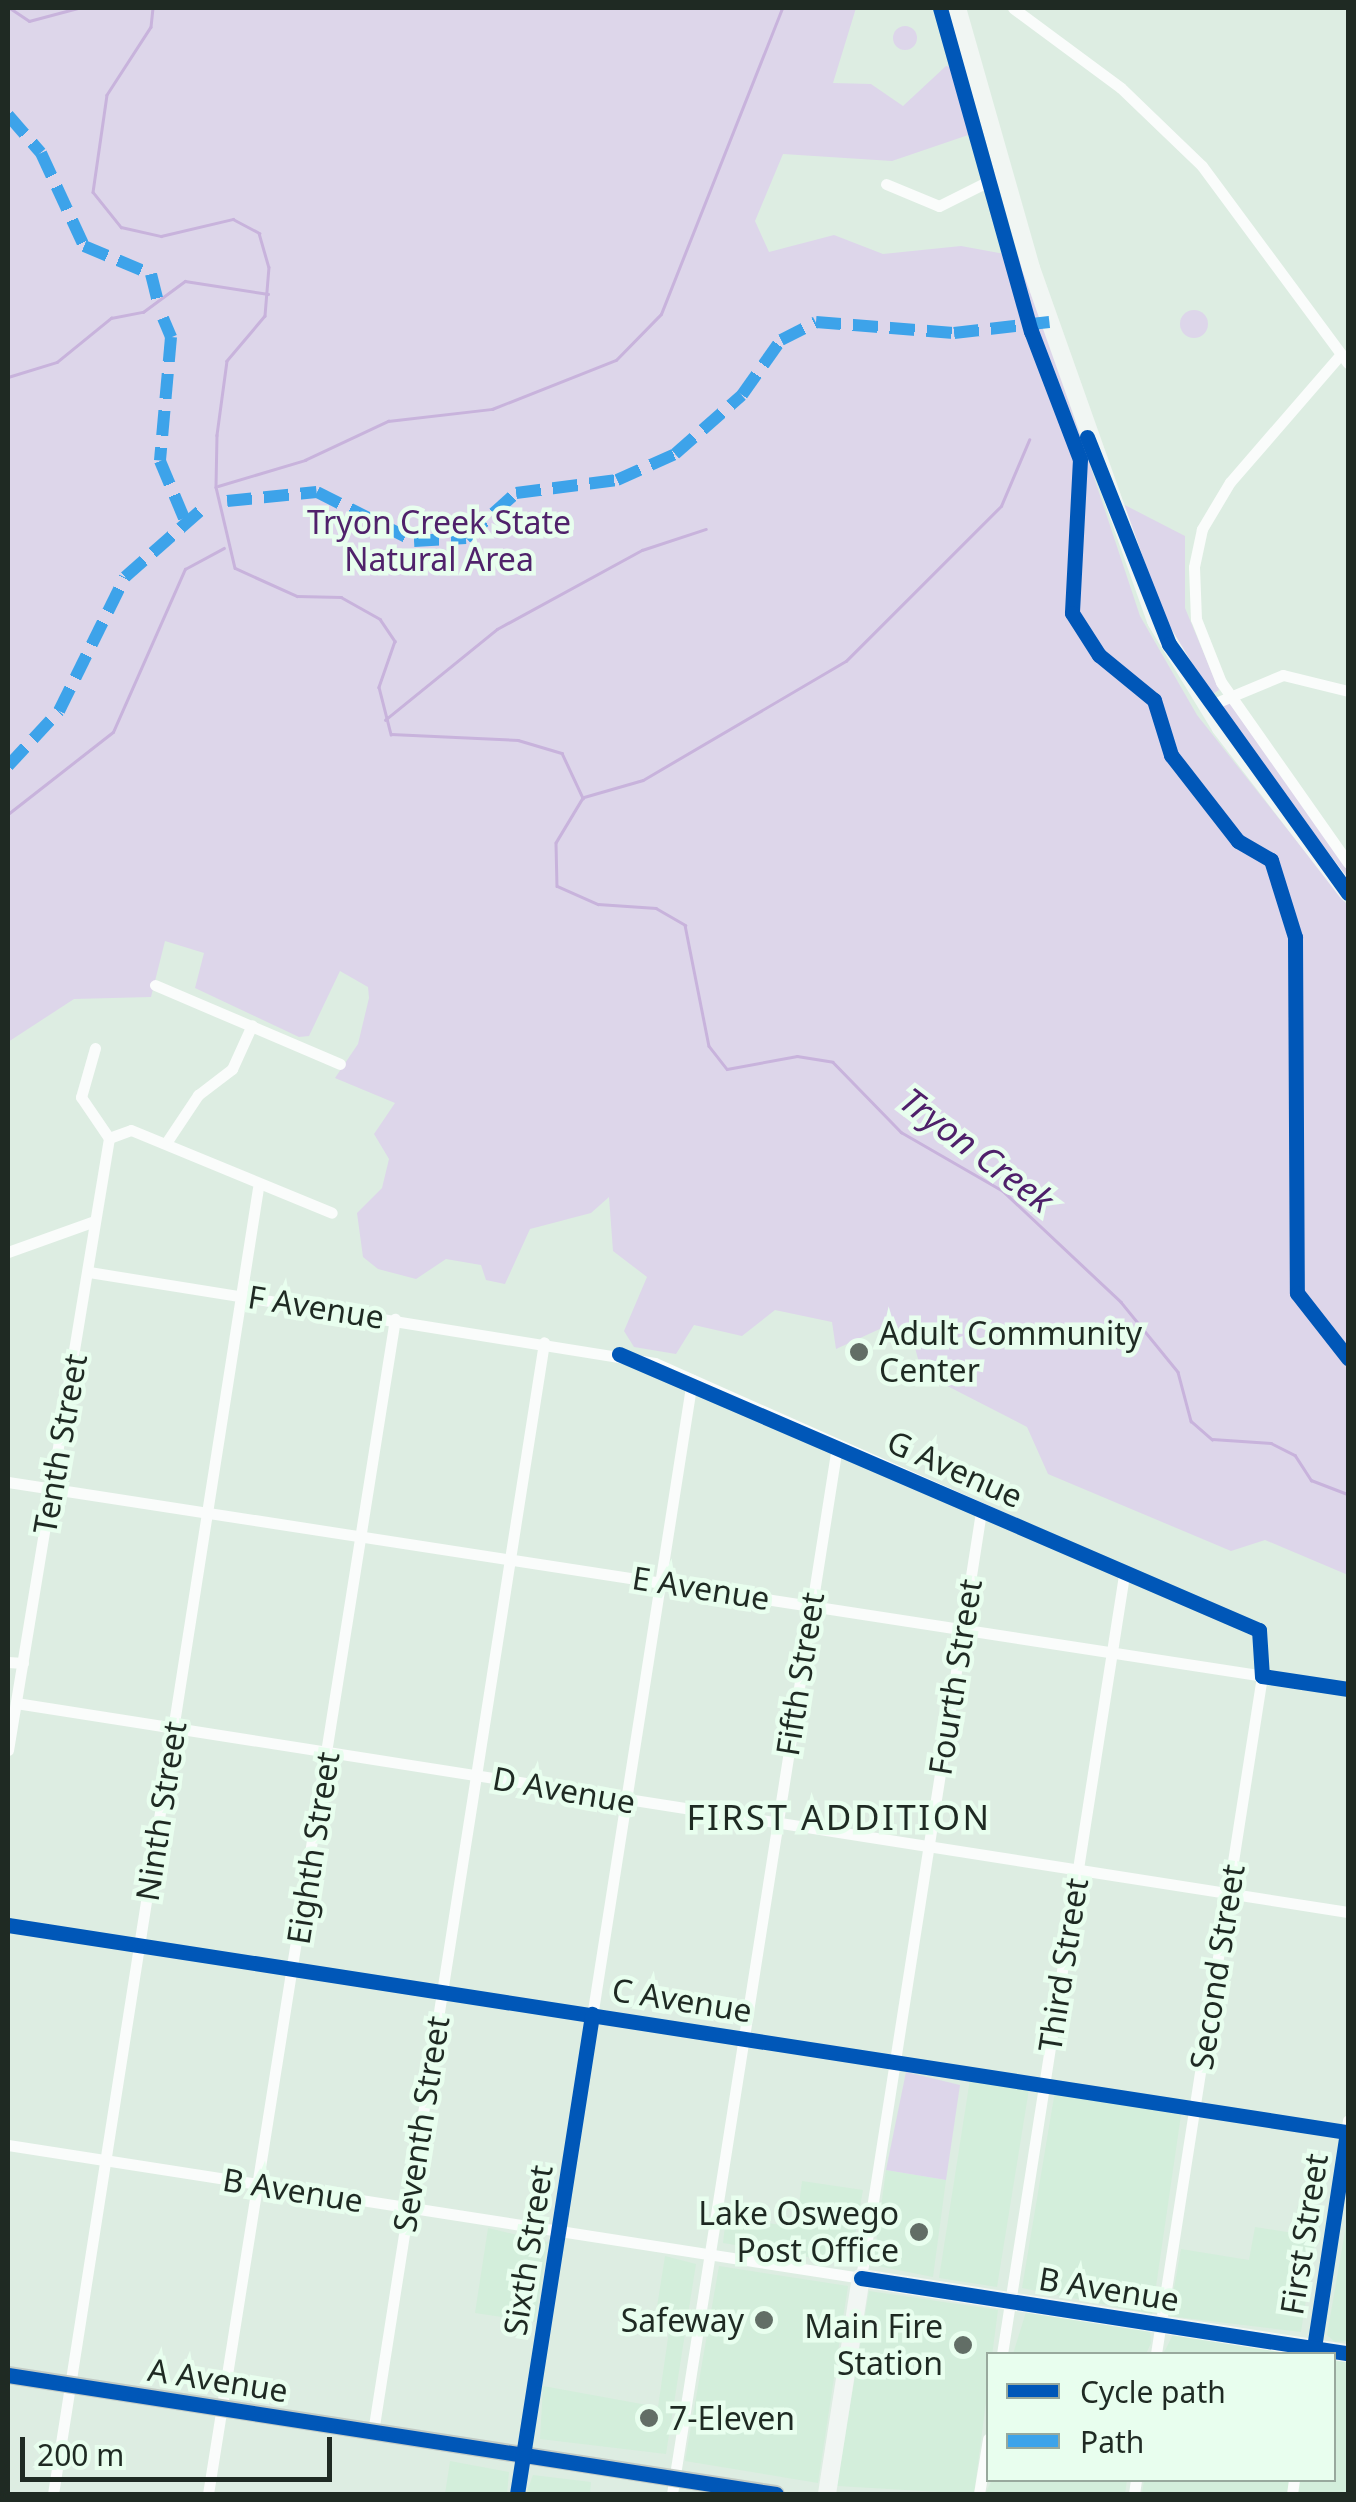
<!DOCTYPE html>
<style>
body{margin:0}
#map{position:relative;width:1356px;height:2502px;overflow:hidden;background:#ddede2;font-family:"Noto Sans",sans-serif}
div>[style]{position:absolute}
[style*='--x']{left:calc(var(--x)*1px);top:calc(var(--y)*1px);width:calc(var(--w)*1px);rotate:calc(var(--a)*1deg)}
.built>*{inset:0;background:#d3eedb}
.green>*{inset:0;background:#ddd6ea}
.round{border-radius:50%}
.stream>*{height:2.5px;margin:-1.25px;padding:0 1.25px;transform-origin:1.25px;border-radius:1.25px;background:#c8b3dc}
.street>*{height:11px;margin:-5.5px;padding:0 5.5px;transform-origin:5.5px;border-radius:5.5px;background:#fafcfb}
.secondary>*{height:18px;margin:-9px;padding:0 9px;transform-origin:9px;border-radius:9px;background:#f1f6f3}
.primary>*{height:18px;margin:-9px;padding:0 9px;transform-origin:9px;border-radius:9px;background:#c2cbc5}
.quiet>*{height:12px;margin-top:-6px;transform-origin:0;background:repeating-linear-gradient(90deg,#3da3ea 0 25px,transparent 0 37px)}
.cycleway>*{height:15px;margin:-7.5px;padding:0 7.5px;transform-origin:7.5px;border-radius:7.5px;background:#0057b8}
.dots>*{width:28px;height:28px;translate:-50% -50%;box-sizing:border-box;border:5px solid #e8feee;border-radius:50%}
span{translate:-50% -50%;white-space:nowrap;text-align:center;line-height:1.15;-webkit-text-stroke:9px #e8feee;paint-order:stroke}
.park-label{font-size:32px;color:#50226b}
.street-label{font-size:32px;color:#1f2a23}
.poi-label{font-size:32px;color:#1f2a23}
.left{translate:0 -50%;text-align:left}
.right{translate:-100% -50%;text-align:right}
.water-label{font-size:35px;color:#4f206a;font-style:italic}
.neighbourhood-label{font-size:35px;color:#1f2a23;letter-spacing:2.5px}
.frame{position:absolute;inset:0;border:10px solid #1f2a23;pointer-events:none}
.legend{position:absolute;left:986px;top:2352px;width:350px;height:130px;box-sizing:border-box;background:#e8feee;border:2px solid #98a99d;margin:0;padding:12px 18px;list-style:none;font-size:30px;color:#1f2a23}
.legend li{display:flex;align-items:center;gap:20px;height:50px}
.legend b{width:50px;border:2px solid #98a99d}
.scale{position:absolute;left:20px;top:2437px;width:312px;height:45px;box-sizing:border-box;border:5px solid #1f2a23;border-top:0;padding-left:12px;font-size:30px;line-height:35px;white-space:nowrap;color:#1f2a23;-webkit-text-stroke:8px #e8feee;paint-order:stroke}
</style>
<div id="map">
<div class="built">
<div style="clip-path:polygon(970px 2079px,1029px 2089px,997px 2287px,939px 2278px)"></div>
<div style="clip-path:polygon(1055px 2091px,1181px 2115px,1152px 2314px,1022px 2288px)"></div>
<div style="clip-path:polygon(886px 2170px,946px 2180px,933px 2277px,873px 2265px)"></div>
<div style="clip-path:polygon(802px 2181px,863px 2190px,850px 2264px,723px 2243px,726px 2217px,796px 2227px)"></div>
<div style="clip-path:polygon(1298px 2205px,1320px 2209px,1301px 2332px,1169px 2316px,1181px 2249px,1249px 2260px,1255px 2227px,1293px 2233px)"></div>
<div style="clip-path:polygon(1348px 2214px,1348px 2341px,1335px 2342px,1327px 2335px)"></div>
<div style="clip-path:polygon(488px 2228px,548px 2242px,535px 2322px,475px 2313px)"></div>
<div style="clip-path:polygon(665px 2256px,696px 2264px,666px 2454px,540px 2439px,543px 2386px,658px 2407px,672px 2310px,657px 2307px)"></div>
<div style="clip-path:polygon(719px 2266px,848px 2286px,818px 2483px,685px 2461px)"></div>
<div style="clip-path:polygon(869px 2291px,998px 2310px,974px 2494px,837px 2486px)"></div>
<div style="clip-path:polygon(1026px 2312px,1150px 2330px,1151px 2343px,1146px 2354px,1013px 2354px)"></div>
<div style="clip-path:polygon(1174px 2333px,1230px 2344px,1322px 2354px,1163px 2354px)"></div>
<div style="clip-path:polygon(1334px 2356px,1348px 2361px,1348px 2494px,1142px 2494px,1144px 2480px,1334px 2480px)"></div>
<div style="clip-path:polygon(450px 2461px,509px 2472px,507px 2494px,445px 2494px)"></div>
<div style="clip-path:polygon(533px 2475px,591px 2482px,590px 2494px,526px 2494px)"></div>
<div style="clip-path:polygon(992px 2480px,1127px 2480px,1125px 2494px,985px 2494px)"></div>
</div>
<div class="green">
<div style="clip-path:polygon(8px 8px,856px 8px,833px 83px,871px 84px,903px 106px,946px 66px,957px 68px,977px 132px,892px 161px,783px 154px,755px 221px,769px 252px,834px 235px,883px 254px,961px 246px,1021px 257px,1140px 616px,1197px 715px,1348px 906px,1348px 1575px,1265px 1540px,1231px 1551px,1048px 1474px,1027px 1427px,922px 1373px,910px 1330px,882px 1328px,836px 1349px,832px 1322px,775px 1310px,742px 1336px,694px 1325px,676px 1354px,634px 1347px,624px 1331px,647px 1277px,613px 1251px,609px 1197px,591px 1213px,530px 1229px,505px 1284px,486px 1280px,481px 1265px,446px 1259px,416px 1279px,378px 1269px,363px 1257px,357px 1213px,382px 1188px,389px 1159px,374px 1134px,395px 1103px,335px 1078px,358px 1044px,369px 998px,368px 987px,340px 971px,309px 1036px,299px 1037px,195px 988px,204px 953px,165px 941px,151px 997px,74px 999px,8px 1042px)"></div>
<div class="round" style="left:893px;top:26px;width:24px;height:24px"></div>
<div class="round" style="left:1180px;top:310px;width:28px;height:28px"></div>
<div style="clip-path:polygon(1115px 500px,1185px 536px,1185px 608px,1219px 690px,1211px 695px,1176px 648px)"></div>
<div style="clip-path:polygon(1228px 701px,1348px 868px,1348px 882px,1218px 712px)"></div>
<div style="clip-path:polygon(906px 2072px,960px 2085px,946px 2180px,886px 2170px)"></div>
</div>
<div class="stream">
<div style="--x:10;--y:8;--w:23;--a:34"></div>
<div style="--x:29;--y:21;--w:51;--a:-14.9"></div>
<div style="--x:153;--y:8;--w:19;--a:96"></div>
<div style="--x:151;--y:27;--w:81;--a:122.9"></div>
<div style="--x:107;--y:95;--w:98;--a:98.2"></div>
<div style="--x:93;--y:192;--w:45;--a:51.3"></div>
<div style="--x:121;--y:227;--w:41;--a:12.7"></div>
<div style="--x:161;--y:236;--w:74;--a:-13.3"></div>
<div style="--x:233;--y:219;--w:30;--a:28"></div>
<div style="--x:259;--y:233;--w:35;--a:74"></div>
<div style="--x:269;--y:267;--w:49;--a:94.7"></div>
<div style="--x:265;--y:316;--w:59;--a:130.2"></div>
<div style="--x:227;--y:361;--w:75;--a:97.7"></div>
<div style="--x:217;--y:435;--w:52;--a:91.1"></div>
<div style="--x:216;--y:487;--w:83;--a:76.8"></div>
<div style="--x:235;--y:568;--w:68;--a:24.3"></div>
<div style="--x:297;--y:596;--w:44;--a:1.3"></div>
<div style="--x:341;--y:597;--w:45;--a:29.4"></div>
<div style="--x:380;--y:619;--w:27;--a:56"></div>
<div style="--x:395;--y:641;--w:49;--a:109.2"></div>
<div style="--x:379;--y:687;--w:49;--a:75.7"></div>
<div style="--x:391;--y:734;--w:127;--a:2.7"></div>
<div style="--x:518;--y:740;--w:46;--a:16.5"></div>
<div style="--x:562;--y:753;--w:50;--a:65"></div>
<div style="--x:583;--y:798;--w:52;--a:121"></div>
<div style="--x:556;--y:843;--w:43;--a:88.7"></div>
<div style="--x:557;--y:886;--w:45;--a:23.7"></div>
<div style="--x:598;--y:904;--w:58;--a:3.9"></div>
<div style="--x:656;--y:908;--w:34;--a:30"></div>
<div style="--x:685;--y:925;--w:123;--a:78.8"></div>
<div style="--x:709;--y:1046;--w:29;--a:52"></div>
<div style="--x:727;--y:1069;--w:71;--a:-10.5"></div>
<div style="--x:797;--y:1056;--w:36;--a:9"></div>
<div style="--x:833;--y:1062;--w:98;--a:45.8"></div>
<div style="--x:901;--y:1132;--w:118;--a:30"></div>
<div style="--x:1003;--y:1191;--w:162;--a:43.2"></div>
<div style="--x:1121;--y:1302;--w:90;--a:50.8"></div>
<div style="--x:1178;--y:1372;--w:51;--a:75.1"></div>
<div style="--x:1191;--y:1421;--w:28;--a:41"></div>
<div style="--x:1212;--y:1439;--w:59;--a:3.9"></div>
<div style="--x:1271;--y:1443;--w:27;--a:27"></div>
<div style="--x:1295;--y:1455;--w:30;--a:57"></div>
<div style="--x:1311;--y:1480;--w:40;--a:21"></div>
<div style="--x:8;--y:377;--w:51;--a:-17"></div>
<div style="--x:57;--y:362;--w:70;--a:-39.2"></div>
<div style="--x:111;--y:318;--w:33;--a:-11"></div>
<div style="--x:143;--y:312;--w:52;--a:-36.4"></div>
<div style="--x:185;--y:281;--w:84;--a:8.9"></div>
<div style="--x:218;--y:486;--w:91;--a:-16.6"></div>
<div style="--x:305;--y:460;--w:92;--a:-25.2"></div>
<div style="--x:388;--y:421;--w:105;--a:-6.6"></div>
<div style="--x:492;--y:409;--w:133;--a:-21.6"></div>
<div style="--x:616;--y:360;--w:64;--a:-45.6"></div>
<div style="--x:661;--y:314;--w:329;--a:-68.4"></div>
<div style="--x:385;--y:720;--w:144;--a:-39.1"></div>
<div style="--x:497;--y:629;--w:165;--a:-28.6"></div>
<div style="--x:642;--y:550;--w:67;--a:-18.2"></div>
<div style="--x:584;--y:797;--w:61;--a:-16.1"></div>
<div style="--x:643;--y:780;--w:235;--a:-30.4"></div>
<div style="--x:846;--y:661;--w:219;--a:-45"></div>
<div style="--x:1001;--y:506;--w:72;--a:-67"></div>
<div style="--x:8;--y:814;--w:133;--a:-38"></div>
<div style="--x:113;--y:732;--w:178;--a:-66.2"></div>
<div style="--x:185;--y:569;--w:44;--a:-28.3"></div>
</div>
<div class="street">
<div style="--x:1013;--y:8;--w:134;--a:36.5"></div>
<div style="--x:1121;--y:88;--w:112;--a:43.9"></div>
<div style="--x:1202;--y:166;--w:245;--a:53.5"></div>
<div style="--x:886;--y:184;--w:57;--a:22.5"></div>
<div style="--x:939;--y:206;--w:72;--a:-26.6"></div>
<div style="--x:1341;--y:354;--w:169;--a:130.9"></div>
<div style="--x:1230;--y:482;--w:55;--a:120.8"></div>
<div style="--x:1202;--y:529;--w:39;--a:102"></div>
<div style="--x:1194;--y:567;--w:52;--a:87.8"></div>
<div style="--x:1196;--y:619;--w:68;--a:68.4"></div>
<div style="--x:1221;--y:682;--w:221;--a:54.9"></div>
<div style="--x:1206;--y:707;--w:83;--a:-22.6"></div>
<div style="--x:1283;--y:675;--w:67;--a:13.8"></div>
<div style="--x:155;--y:985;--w:201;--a:23.1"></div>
<div style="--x:95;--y:1048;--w:51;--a:105.9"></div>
<div style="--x:81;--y:1097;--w:50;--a:55.7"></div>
<div style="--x:109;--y:1138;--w:23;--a:-20"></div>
<div style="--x:131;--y:1130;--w:217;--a:22.4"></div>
<div style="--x:166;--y:1143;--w:58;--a:-56.3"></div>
<div style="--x:198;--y:1095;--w:43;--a:-37.4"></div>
<div style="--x:232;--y:1069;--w:48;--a:-65.6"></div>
<div style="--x:8;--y:1252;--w:89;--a:-19.7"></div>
<div style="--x:89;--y:1272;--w:573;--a:9.13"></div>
<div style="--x:655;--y:1363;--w:663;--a:23.94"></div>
<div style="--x:1261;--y:1632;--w:44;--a:88.7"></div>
<div style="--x:1262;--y:1676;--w:686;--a:98.89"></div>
<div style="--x:8;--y:1482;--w:1356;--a:8.78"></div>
<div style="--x:8;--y:1662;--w:15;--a:4"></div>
<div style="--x:16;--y:1703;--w:1348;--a:8.92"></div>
<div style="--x:8;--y:1750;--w:620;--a:-80.63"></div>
<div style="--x:8;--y:1925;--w:1356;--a:8.78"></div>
<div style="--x:8;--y:2145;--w:863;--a:8.86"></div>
<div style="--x:861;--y:2278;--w:775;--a:-81.1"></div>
<div style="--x:1314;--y:2350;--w:232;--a:-81.6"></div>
<div style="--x:1002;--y:2354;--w:788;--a:-81.1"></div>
<div style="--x:373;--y:2432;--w:1103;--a:-81.08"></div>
<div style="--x:53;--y:2494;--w:1322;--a:-81.08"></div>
<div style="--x:208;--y:2494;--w:1190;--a:-80.96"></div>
<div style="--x:517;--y:2494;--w:1128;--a:-81.07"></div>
<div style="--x:672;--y:2494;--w:1061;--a:-81.05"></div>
<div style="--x:979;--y:2494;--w:56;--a:-80.7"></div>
<div style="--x:1134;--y:2494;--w:14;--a:-82"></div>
<div style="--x:1292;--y:2494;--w:14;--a:-82"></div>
</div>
<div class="secondary">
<div style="--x:957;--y:8;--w:270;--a:74.1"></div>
<div style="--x:1031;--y:268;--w:374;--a:70.5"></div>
<div style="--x:1156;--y:621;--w:125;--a:58.7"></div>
<div style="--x:1221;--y:728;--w:208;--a:52.4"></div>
<div style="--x:827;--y:2494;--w:219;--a:-81.1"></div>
<div style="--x:861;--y:2278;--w:493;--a:8.8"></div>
</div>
<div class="primary">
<div style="--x:8;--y:2375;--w:777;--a:8.81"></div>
</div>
<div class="quiet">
<div style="--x:8;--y:115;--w:50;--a:49"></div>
<div style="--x:41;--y:153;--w:102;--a:65.2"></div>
<div style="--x:84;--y:246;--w:73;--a:22.7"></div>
<div style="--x:151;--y:274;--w:36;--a:76"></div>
<div style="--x:163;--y:318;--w:21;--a:67"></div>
<div style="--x:171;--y:337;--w:124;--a:95.1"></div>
<div style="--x:160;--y:461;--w:62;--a:67.2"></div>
<div style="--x:227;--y:501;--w:90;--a:-5.7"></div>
<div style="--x:317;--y:492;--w:109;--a:26.8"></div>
<div style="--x:414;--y:541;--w:52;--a:-3.3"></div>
<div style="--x:466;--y:538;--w:67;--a:-42"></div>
<div style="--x:516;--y:493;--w:102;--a:-7.3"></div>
<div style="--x:617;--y:480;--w:64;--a:-24.1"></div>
<div style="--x:675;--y:454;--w:89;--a:-41.4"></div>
<div style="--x:742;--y:395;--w:67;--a:-54.7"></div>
<div style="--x:781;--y:340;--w:39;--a:-27"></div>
<div style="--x:816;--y:322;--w:138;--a:4.6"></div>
<div style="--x:954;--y:333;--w:96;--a:-6.6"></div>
<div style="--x:8;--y:766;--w:75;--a:-47.2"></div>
<div style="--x:59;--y:711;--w:149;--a:-63.8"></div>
<div style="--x:125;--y:577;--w:103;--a:-41.4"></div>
</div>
<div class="cycleway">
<div style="--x:940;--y:8;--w:336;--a:74.3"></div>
<div style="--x:1031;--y:331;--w:137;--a:69.1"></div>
<div style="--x:1080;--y:459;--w:154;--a:93"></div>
<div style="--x:1072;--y:613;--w:50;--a:57.3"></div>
<div style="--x:1099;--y:655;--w:71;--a:39.3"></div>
<div style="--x:1154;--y:700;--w:58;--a:72.8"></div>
<div style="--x:1171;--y:755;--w:109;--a:52.1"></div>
<div style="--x:1238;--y:841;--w:38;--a:30"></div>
<div style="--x:1271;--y:860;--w:81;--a:72.7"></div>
<div style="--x:1295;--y:937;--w:356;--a:89.7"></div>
<div style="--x:1297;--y:1293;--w:83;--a:51.9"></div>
<div style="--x:1087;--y:437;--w:223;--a:68.4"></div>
<div style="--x:1169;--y:644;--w:307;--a:54.3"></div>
<div style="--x:619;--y:1354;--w:697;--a:23.33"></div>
<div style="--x:1259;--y:1630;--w:46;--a:86.3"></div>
<div style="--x:1262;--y:1676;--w:87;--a:8.6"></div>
<div style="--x:8;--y:1925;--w:1355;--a:8.79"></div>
<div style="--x:1347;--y:2132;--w:219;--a:98.7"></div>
<div style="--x:861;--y:2278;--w:493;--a:8.8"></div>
<div style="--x:8;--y:2375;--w:777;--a:8.81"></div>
<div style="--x:517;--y:2494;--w:486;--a:-81.1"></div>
</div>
<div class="dots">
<div style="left:859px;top:1352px;background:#626e66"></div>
<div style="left:919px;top:2232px;background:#626e66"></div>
<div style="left:764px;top:2320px;background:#626e66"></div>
<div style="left:963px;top:2345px;background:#626e66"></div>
<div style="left:649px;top:2418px;background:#626e66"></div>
</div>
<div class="park-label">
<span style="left:439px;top:541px">Tryon Creek State<br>Natural Area</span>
</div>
<div class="street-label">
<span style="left:316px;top:1307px;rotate:9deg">F Avenue</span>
<span style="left:60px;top:1444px;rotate:-80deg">Tenth Street</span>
<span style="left:955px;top:1469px;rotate:24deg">G Avenue</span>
<span style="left:701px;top:1588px;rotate:9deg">E Avenue</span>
<span style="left:800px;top:1674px;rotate:-81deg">Fifth Street</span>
<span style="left:955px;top:1677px;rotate:-81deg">Fourth Street</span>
<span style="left:564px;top:1790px;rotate:10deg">D Avenue</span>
<span style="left:161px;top:1811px;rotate:-81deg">Ninth Street</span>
<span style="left:313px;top:1848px;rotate:-81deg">Eighth Street</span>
<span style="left:1063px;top:1965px;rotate:-81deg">Third Street</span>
<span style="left:1217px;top:1967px;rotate:-81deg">Second Street</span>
<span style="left:682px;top:2000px;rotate:9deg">C Avenue</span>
<span style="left:421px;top:2124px;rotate:-81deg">Seventh Street</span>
<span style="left:293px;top:2190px;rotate:9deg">B Avenue</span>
<span style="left:1304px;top:2234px;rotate:-81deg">First Street</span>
<span style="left:528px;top:2250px;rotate:-81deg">Sixth Street</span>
<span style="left:1109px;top:2289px;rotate:9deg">B Avenue</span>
<span style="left:218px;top:2380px;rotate:9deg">A Avenue</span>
</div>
<div class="poi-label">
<span class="left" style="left:879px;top:1352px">Adult Community<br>Center</span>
<span class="right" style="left:899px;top:2232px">Lake Oswego<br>Post Office</span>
<span class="right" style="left:744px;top:2320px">Safeway</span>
<span class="right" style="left:943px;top:2345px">Main Fire<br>Station</span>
<span class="left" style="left:669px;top:2418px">7-Eleven</span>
</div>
<div class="water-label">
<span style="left:977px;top:1150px;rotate:37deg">Tryon Creek</span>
</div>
<div class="neighbourhood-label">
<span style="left:839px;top:1817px">FIRST ADDITION</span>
</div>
<div class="frame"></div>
<ul class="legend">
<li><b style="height:12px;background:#0057b8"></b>Cycle path</li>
<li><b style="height:12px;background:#3da3ea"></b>Path</li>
</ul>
<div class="scale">200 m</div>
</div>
